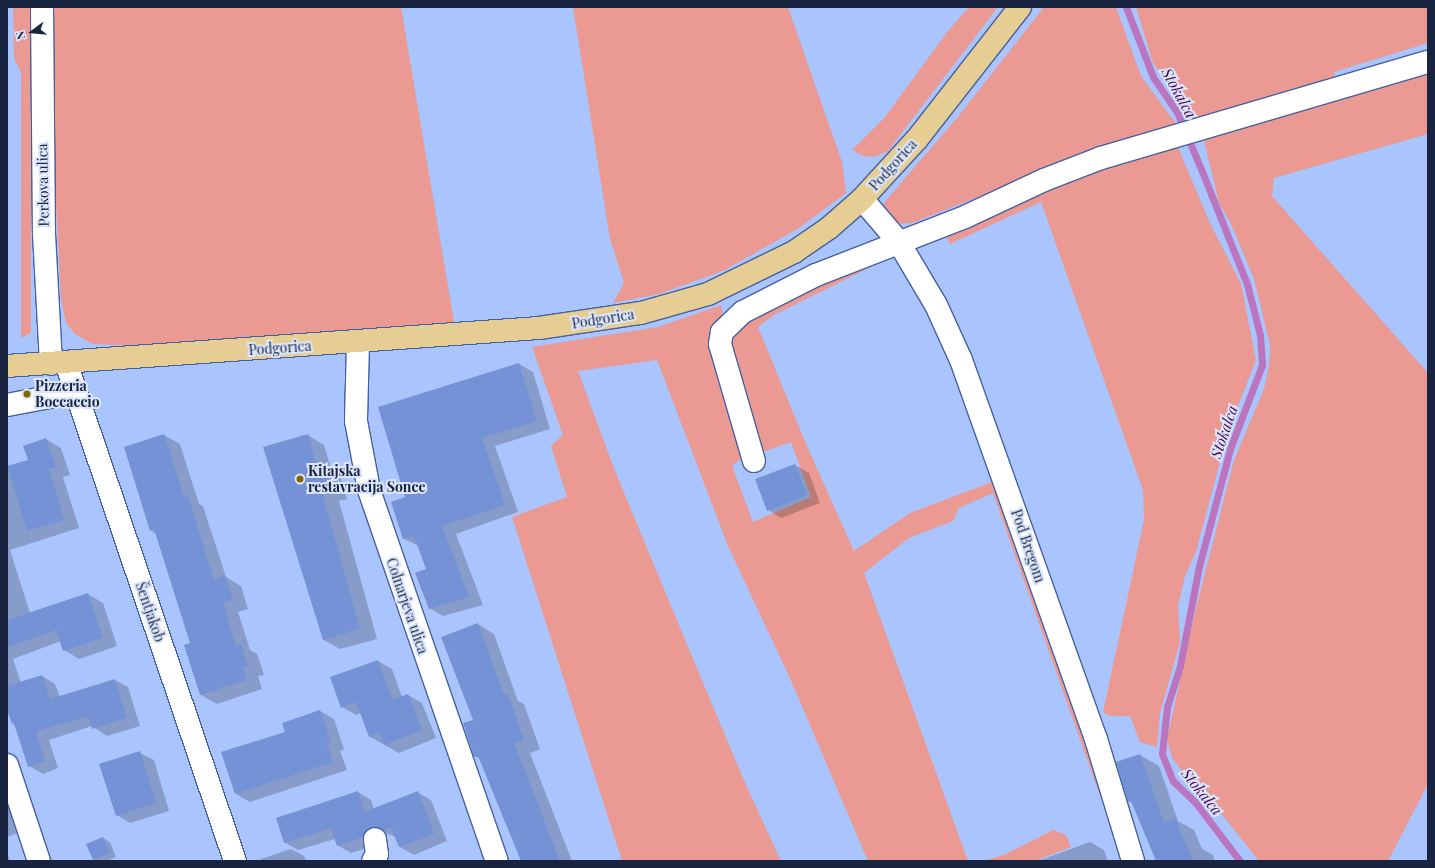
<!DOCTYPE html>
<meta charset="utf-8">
<style>
body{margin:0}
#map{position:relative;width:1435px;height:868px;overflow:hidden;background:#aac4fd;font-family:"Playfair Display",serif}
div>[style]{position:absolute}
[style*='--x']{left:calc(var(--x)*1px);top:calc(var(--y)*1px);width:calc(var(--w)*1px);rotate:calc(var(--a)*1deg)}
.green>*{inset:0;background:#ea9a93}
.shadow>*{inset:0;background:#0003}
.stream>*{height:7px;margin:-3.5px;padding:0 3.5px;transform-origin:3.5px;border-radius:3.5px;background:#ba75be}
.building>*{inset:0;background:#7492d5}
.roads{filter:drop-shadow(1px 0 #45609f) drop-shadow(-1px 0 #45609f) drop-shadow(0 1px #45609f) drop-shadow(0 -1px #45609f)}
.minor>*{height:22px;margin:-11px;padding:0 11px;transform-origin:11px;border-radius:11px;background:#fff}
.major>*{height:22px;margin:-11px;padding:0 11px;transform-origin:11px;border-radius:11px;background:#e6cd93}
.dots>*{width:11px;height:11px;translate:-50% -50%;box-sizing:border-box;border:2px solid #dbe5fb;border-radius:50%}
span{translate:-50% -50%;white-space:nowrap;text-align:center;line-height:1.15;-webkit-text-stroke:4px #dbe5fb;paint-order:stroke}
.street-label{font-size:14px;color:#192540}
.poi-label{font-size:14px;color:#192540;font-weight:700}
.left{translate:0 -50%;text-align:left}
.water-label{font-size:15px;color:#47044c;font-style:italic}
.frame{position:absolute;inset:0;border:8px solid #192540;pointer-events:none}
.north{position:absolute;left:12px;top:12px;width:40px;height:40px;-webkit-text-stroke:3px #dbe5fb;paint-order:stroke;rotate:254deg;font-size:11px;font-weight:700;line-height:16px;text-align:center;color:#192540}
.north::after{content:'';display:block;margin:auto;width:14px;height:18px;background:#192540;clip-path:polygon(50% 0,100% 100%,50% 72%,0 100%)}
</style>
<div id="map">
<div class="green">
<div style="clip-path:polygon(13px 7px,31px 7px,31px 333px,21px 338px,21px 72px,14px 59px)"></div>
<div style="clip-path:polygon(53px 7px,401px 7px,454px 322px,139px 346px,93px 344px,75px 334px,66px 323px,61px 298px,50px 92px)"></div>
<div style="clip-path:polygon(573px 7px,788px 7px,842px 162px,846px 193px,799px 228px,723px 271px,659px 294px,613px 303px,624px 283px,610px 239px)"></div>
<div style="clip-path:polygon(969px 7px,998px 7px,888px 151px,874px 157px,863px 156px,852px 150px,885px 117px,948px 31px)"></div>
<div style="clip-path:polygon(1044px 7px,1116px 7px,1141px 76px,1177px 125px,1101px 149px,912px 223px,896px 224px,883px 214px,883px 205px,888px 198px,957px 118px)"></div>
<div style="clip-path:polygon(1136px 7px,1428px 7px,1428px 43px,1334px 72px,1335px 81px,1194px 119px,1153px 63px)"></div>
<div style="clip-path:polygon(1428px 70px,1428px 134px,1274px 178px,1272px 196px,1428px 373px,1428px 784px,1388px 861px,1259px 861px,1196px 782px,1183px 772px,1172px 758px,1167px 739px,1195px 612px,1234px 460px,1264px 389px,1269px 366px,1270px 345px,1254px 279px,1231px 224px,1219px 203px,1203px 136px)"></div>
<div style="clip-path:polygon(1177px 145px,1210px 223px,1241px 284px,1256px 360px,1228px 432px,1196px 552px,1185px 576px,1178px 606px,1180px 642px,1160px 713px,1157px 747px,1140px 742px,1130px 716px,1110px 716px,1103px 712px,1144px 520px,1143px 490px,1041px 202px,950px 244px,946px 237px,1036px 191px)"></div>
<div style="clip-path:polygon(893px 256px,774px 315px,758px 327px,806px 444px,854px 551px,910px 513px,997px 480px,1100px 778px,1100px 796px,993px 493px,959px 508px,953px 521px,909px 538px,864px 573px,968px 861px,868px 861px,789px 676px,728px 546px,657px 360px,578px 371px,615px 471px,696px 666px,746px 785px,781px 861px,622px 861px,512px 517px,567px 497px,551px 446px,563px 435px,532px 347px,658px 327px,721px 305px,743px 457px,732px 466px,753px 522px,811px 497px,791px 442px,757px 454px,728px 330px,832px 272px)"></div>
<div style="clip-path:polygon(1053px 830px,1066px 835px,1071px 847px,1035px 861px,984px 861px,1006px 854px)"></div>
</div>
<div class="shadow">
<div style="clip-path:polygon(519px 364px,533px 372px,550px 429px,495px 446px,518px 512px,456px 534px,483px 605px,443px 616px,429px 608px,427px 570px,419px 546px,404px 539px,392px 503px,407px 498px)"></div>
<div style="clip-path:polygon(164px 435px,180px 444px,199px 504px,203px 506px,226px 577px,241px 586px,248px 609px,238px 612px,250px 650px,257px 654px,264px 675px,258px 676px,262px 689px,217px 704px,201px 695px,191px 644px,156px 534px,150px 530px)"></div>
<div style="clip-path:polygon(308px 435px,324px 445px,332px 472px,340px 476px,347px 499px,339px 501px,377px 639px,340px 649px,324px 640px)"></div>
<div style="clip-path:polygon(46px 439px,61px 448px,70px 475px,63px 477px,79px 528px,10px 550px,30px 613px,88px 594px,103px 603px,117px 646px,79px 659px,64px 650px,61px 641px,13px 659px,21px 683px,42px 676px,55px 684px,60px 697px,115px 680px,128px 687px,140px 726px,107px 736px,92px 726px,49px 740px,58px 768px,43px 774px,29px 766px,7px 705px,7px 467px,29px 460px)"></div>
<div style="clip-path:polygon(795px 465px,809px 473px,820px 503px,781px 518px,768px 510px)"></div>
<div style="clip-path:polygon(478px 624px,494px 634px,518px 701px,524px 704px,540px 749px,530px 753px,572px 861px,522px 861px,480px 759px,475px 756px)"></div>
<div style="clip-path:polygon(378px 661px,392px 669px,402px 697px,408px 695px,422px 703px,436px 738px,399px 753px,370px 737px,361px 713px,356px 715px,342px 707px)"></div>
<div style="clip-path:polygon(320px 711px,334px 719px,344px 749px,340px 751px,347px 770px,250px 802px,236px 794px,286px 732px)"></div>
<div style="clip-path:polygon(140px 753px,154px 760px,169px 811px,130px 823px,117px 815px)"></div>
<div style="clip-path:polygon(1140px 755px,1159px 766px,1178px 821px,1194px 830px,1202px 849px,1213px 855px,1215px 861px,1157px 861px,1133px 803px,1129px 801px)"></div>
<div style="clip-path:polygon(358px 792px,371px 800px,374px 809px,417px 792px,431px 800px,447px 841px,414px 855px,400px 847px,396px 837px,388px 834px,381px 837px,377px 845px,351px 853px,337px 845px,335px 839px,298px 850px,284px 842px)"></div>
<div style="clip-path:polygon(7px 802px,23px 811px,28px 829px,7px 837px)"></div>
<div style="clip-path:polygon(103px 838px,110px 842px,116px 857px,106px 861px,97px 861px,94px 859px)"></div>
<div style="clip-path:polygon(1090px 842px,1104px 850px,1108px 861px,1038px 861px)"></div>
<div style="clip-path:polygon(291px 849px,304px 856px,306px 861px,261px 861px,261px 859px)"></div>
<div style="clip-path:polygon(7px 853px,10px 861px,7px 861px)"></div>
</div>
<div class="stream">
<div style="--x:1126;--y:7;--w:75;--a:68.9"></div>
<div style="--x:1153;--y:77;--w:42;--a:55.6"></div>
<div style="--x:1177;--y:112;--w:62;--a:67.2"></div>
<div style="--x:1201;--y:169;--w:124;--a:68.2"></div>
<div style="--x:1247;--y:284;--w:53;--a:75.7"></div>
<div style="--x:1260;--y:335;--w:30;--a:86"></div>
<div style="--x:1262;--y:365;--w:90;--a:110.9"></div>
<div style="--x:1230;--y:449;--w:121;--a:104.8"></div>
<div style="--x:1199;--y:566;--w:102;--a:100.8"></div>
<div style="--x:1180;--y:666;--w:43;--a:107.6"></div>
<div style="--x:1167;--y:707;--w:47;--a:96.1"></div>
<div style="--x:1162;--y:754;--w:29;--a:68"></div>
<div style="--x:1173;--y:781;--w:30;--a:44"></div>
<div style="--x:1195;--y:802;--w:74;--a:52.7"></div>
</div>
<div class="building">
<div style="clip-path:polygon(519px 363px,537px 421px,482px 438px,505px 505px,442px 526px,469px 597px,429px 609px,415px 573px,426px 569px,414px 536px,403px 539px,391px 502px,405px 497px,378px 407px)"></div>
<div style="clip-path:polygon(164px 434px,184px 497px,188px 496px,214px 580px,225px 576px,233px 600px,223px 603px,236px 646px,241px 644px,248px 666px,243px 667px,247px 680px,200px 695px,184px 645px,190px 643px,154px 529px,150px 531px,124px 447px)"></div>
<div style="clip-path:polygon(308px 434px,317px 467px,323px 466px,330px 490px,322px 492px,360px 629px,323px 640px,263px 447px)"></div>
<div style="clip-path:polygon(46px 438px,56px 467px,49px 469px,64px 520px,27px 531px,7px 466px,28px 460px,23px 446px)"></div>
<div style="clip-path:polygon(795px 464px,807px 495px,767px 511px,755px 479px)"></div>
<div style="clip-path:polygon(88px 593px,103px 638px,63px 651px,56px 630px,7px 647px,7px 620px)"></div>
<div style="clip-path:polygon(478px 623px,504px 695px,508px 694px,524px 740px,514px 743px,560px 861px,521px 861px,478px 756px,474px 757px,463px 723px,473px 720px,441px 637px)"></div>
<div style="clip-path:polygon(378px 660px,392px 700px,408px 694px,422px 730px,384px 745px,379px 733px,369px 737px,356px 702px,341px 708px,330px 677px)"></div>
<div style="clip-path:polygon(42px 675px,50px 699px,115px 679px,127px 718px,92px 729px,88px 716px,36px 732px,45px 761px,28px 767px,14px 723px,12px 724px,7px 710px,7px 686px)"></div>
<div style="clip-path:polygon(320px 710px,331px 742px,327px 743px,333px 762px,235px 794px,221px 752px,285px 732px,282px 723px)"></div>
<div style="clip-path:polygon(140px 751px,156px 803px,116px 816px,99px 764px)"></div>
<div style="clip-path:polygon(1140px 754px,1164px 823px,1175px 818px,1193px 861px,1156px 861px,1131px 801px,1128px 802px,1116px 762px)"></div>
<div style="clip-path:polygon(358px 791px,364px 812px,418px 791px,434px 834px,399px 847px,391px 828px,384px 830px,374px 827px,367px 829px,363px 837px,337px 846px,331px 828px,284px 843px,276px 818px)"></div>
<div style="clip-path:polygon(103px 837px,110px 853px,93px 860px,86px 844px)"></div>
</div>
<div class="roads">
<div class="minor">
<div style="--x:42;--y:7;--w:227;--a:89.5"></div>
<div style="--x:44;--y:234;--w:130;--a:86.9"></div>
<div style="--x:862;--y:199;--w:55;--a:49.4"></div>
<div style="--x:898;--y:241;--w:74;--a:59.3"></div>
<div style="--x:936;--y:305;--w:60;--a:65.6"></div>
<div style="--x:961;--y:360;--w:402;--a:70.4"></div>
<div style="--x:1096;--y:739;--w:127;--a:73.1"></div>
<div style="--x:358;--y:343;--w:78;--a:91.5"></div>
<div style="--x:356;--y:421;--w:70;--a:79.3"></div>
<div style="--x:369;--y:490;--w:392;--a:71"></div>
<div style="--x:66;--y:363;--w:526;--a:71.25"></div>
<div style="--x:7;--y:405;--w:70;--a:-10.7"></div>
<div style="--x:754;--y:461;--w:122;--a:-106.2"></div>
<div style="--x:720;--y:344;--w:12;--a:-81"></div>
<div style="--x:722;--y:332;--w:29;--a:-44"></div>
<div style="--x:743;--y:312;--w:82;--a:-26.9"></div>
<div style="--x:816;--y:275;--w:162;--a:-21.3"></div>
<div style="--x:967;--y:216;--w:85;--a:-25.1"></div>
<div style="--x:1044;--y:180;--w:61;--a:-21.1"></div>
<div style="--x:1101;--y:158;--w:341;--a:-16.4"></div>
<div style="--x:7;--y:765;--w:101;--a:71.6"></div>
<div style="--x:373;--y:861;--w:8;--a:-60"></div>
<div style="--x:377;--y:854;--w:15;--a:-98"></div>
</div>
<div class="major">
<div style="--x:7;--y:366;--w:533;--a:-4.09"></div>
<div style="--x:539;--y:328;--w:103;--a:-8.4"></div>
<div style="--x:641;--y:313;--w:70;--a:-15.8"></div>
<div style="--x:708;--y:294;--w:96;--a:-26"></div>
<div style="--x:794;--y:252;--w:42;--a:-34.4"></div>
<div style="--x:829;--y:228;--w:44;--a:-41.3"></div>
<div style="--x:862;--y:199;--w:81;--a:-47.5"></div>
<div style="--x:917;--y:139;--w:167;--a:-52"></div>
</div>
</div>
<div class="dots">
<div style="left:27px;top:394px;background:#876500"></div>
<div style="left:300px;top:479px;background:#876500"></div>
</div>
<div class="street-label">
<span style="left:893px;top:165px;rotate:-48deg">Podgorica</span>
<span style="left:43px;top:185px;rotate:-91deg">Perkova ulica</span>
<span style="left:603px;top:319px;rotate:-9deg">Podgorica</span>
<span style="left:280px;top:348px;rotate:-4deg">Podgorica</span>
<span style="left:1028px;top:546px;rotate:71deg">Pod Bregom</span>
<span style="left:407px;top:606px;rotate:71deg">Colnarjeva ulica</span>
<span style="left:150px;top:612px;rotate:71deg">Šentjakob</span>
</div>
<div class="poi-label">
<span class="left" style="left:35px;top:394px">Pizzeria<br>Boccaccio</span>
<span class="left" style="left:308px;top:479px">Kitajska<br>restavracija Sonce</span>
</div>
<div class="water-label">
<span style="left:1179px;top:93px;rotate:61deg">Stokalca</span>
<span style="left:1224px;top:432px;rotate:-71deg">Stokalca</span>
<span style="left:1202px;top:792px;rotate:51deg">Stokalca</span>
</div>
<div class="frame"></div>
<div class="north">N</div>
</div>
